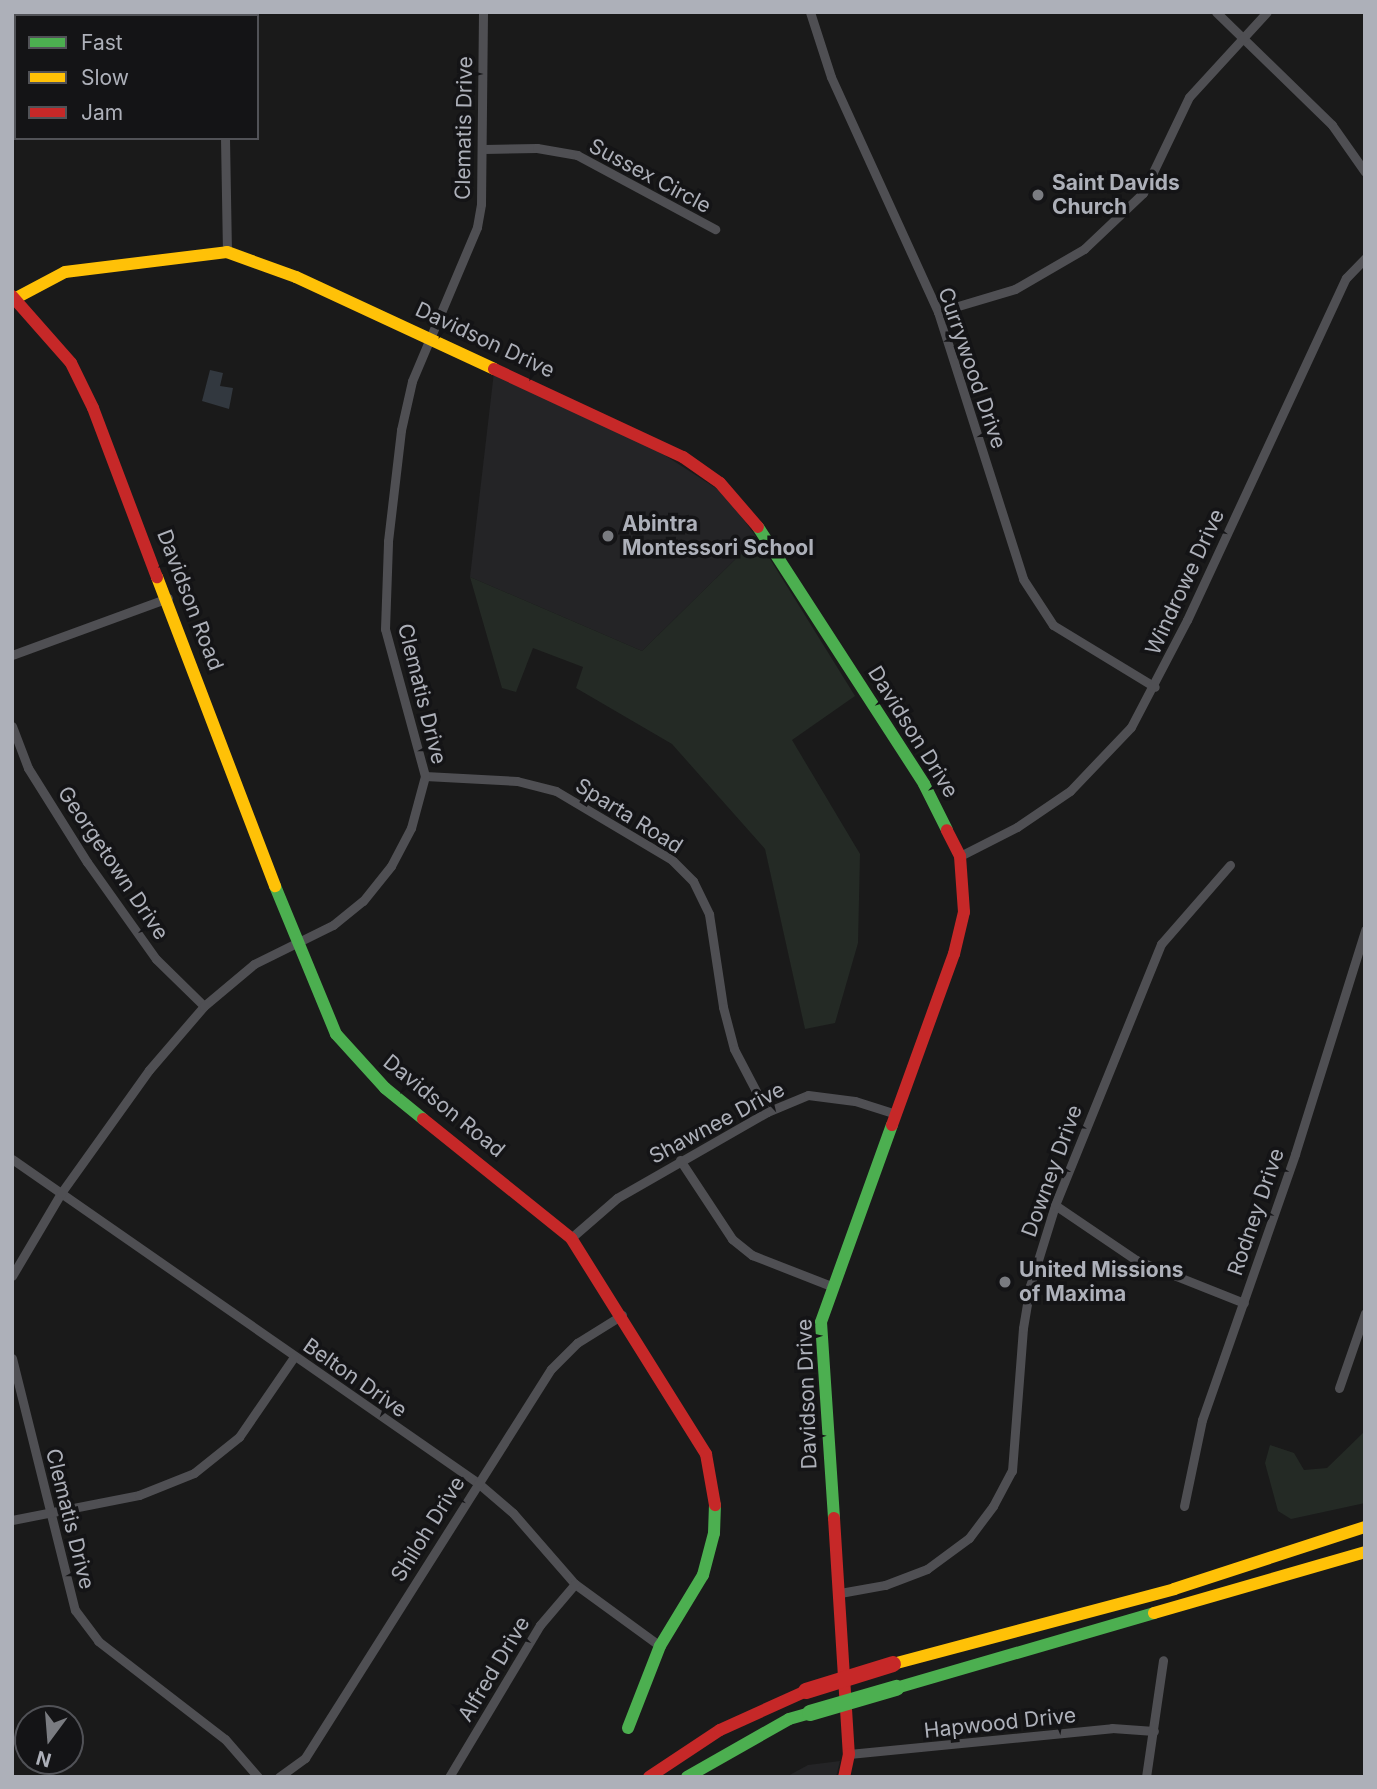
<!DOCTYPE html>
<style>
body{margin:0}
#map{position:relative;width:1377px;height:1789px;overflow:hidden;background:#1a1a1a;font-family:Inter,sans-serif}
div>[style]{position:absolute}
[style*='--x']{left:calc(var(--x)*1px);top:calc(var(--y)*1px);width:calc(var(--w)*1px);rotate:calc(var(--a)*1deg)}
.built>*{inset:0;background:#242426}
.green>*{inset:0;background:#242a25}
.water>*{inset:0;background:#32383f}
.street>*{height:9px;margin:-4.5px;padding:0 4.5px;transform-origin:4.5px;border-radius:4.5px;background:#4f4f53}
.fast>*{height:12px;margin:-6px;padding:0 6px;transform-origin:6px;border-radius:6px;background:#4caf50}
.slow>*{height:12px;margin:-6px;padding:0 6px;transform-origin:6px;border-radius:6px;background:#ffc107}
.jam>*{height:12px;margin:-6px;padding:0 6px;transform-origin:6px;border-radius:6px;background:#c62828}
.fast-bridge>*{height:16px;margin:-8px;padding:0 8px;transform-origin:8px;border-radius:8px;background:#4caf50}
.jam-bridge>*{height:16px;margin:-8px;padding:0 8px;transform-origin:8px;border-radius:8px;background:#c62828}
.dots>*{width:19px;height:19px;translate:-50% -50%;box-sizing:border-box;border:4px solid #141416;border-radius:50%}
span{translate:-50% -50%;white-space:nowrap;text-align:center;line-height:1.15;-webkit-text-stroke:7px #141416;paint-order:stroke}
.street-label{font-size:21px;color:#adb0b9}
.poi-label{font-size:21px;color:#adb0b9;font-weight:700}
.left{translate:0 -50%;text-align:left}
.frame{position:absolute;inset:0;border:14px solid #adb0b9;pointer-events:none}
.legend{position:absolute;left:14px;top:14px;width:245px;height:126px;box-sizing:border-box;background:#141416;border:2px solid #515257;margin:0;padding:9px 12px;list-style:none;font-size:21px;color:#adb0b9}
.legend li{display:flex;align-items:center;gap:14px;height:35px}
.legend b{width:35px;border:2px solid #515257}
.north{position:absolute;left:14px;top:1705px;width:70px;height:70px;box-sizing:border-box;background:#141416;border:2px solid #515257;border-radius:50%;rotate:196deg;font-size:19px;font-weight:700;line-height:28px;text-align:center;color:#adb0b9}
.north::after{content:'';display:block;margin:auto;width:24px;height:32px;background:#7a7c81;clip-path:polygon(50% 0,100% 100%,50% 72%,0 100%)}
</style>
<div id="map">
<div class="built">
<div style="clip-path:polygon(494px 372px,652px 447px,725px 494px,757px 538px,642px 651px,470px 577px)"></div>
<div style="clip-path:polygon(840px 1761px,836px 1777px,786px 1777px,808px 1765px)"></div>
</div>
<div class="green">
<div style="clip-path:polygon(757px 538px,855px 696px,792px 740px,860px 854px,858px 943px,835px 1023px,805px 1029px,765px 849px,672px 744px,576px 688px,583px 667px,533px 648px,516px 692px,502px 688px,470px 577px,642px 651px)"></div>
<div style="clip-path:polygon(1365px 1431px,1365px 1503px,1291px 1519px,1278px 1511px,1265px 1463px,1270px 1445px,1294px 1453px,1304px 1470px,1327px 1468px)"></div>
</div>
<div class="water">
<div style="clip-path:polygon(210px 370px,223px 373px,220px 386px,233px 388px,229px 409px,202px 401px)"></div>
</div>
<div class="street">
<div style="--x:196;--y:12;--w:4;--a:76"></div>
<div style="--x:810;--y:12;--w:68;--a:72.1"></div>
<div style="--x:831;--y:77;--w:258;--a:65.5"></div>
<div style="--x:938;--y:312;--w:280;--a:72.3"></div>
<div style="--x:1023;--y:579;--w:55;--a:56.9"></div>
<div style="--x:1053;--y:625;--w:119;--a:31.3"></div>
<div style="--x:1216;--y:12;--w:162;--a:44.2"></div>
<div style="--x:1332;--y:125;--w:57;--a:54.9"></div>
<div style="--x:225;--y:138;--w:114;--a:89"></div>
<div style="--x:484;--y:149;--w:53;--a:-1.1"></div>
<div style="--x:537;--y:148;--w:41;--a:9.9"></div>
<div style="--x:577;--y:155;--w:157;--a:28.2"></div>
<div style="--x:938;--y:312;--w:80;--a:-16.6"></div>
<div style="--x:1015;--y:289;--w:80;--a:-30.1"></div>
<div style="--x:1084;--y:249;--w:81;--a:-43.5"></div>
<div style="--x:1143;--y:193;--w:106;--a:-64.4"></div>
<div style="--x:1189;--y:97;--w:115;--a:-47.5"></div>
<div style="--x:12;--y:655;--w:166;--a:-20.1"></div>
<div style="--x:12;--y:726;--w:45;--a:69.1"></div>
<div style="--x:28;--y:768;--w:111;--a:57.9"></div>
<div style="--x:87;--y:862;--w:119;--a:54.6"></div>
<div style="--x:156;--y:959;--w:67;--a:44.4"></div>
<div style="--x:425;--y:776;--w:92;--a:3.1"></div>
<div style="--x:517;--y:781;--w:40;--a:14.4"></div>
<div style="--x:556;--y:791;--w:135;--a:30.7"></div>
<div style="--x:672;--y:860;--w:30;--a:45"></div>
<div style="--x:693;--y:881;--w:37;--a:64"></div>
<div style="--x:709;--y:914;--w:94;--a:81.4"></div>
<div style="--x:723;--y:1007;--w:43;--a:75.3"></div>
<div style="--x:734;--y:1049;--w:71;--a:62.4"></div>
<div style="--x:960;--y:856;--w:64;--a:-27"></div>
<div style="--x:1017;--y:827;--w:64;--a:-34.2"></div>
<div style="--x:1070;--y:791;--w:88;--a:-46.4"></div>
<div style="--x:1131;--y:727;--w:121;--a:-62.4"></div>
<div style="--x:1187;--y:620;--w:377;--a:-65.1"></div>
<div style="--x:1346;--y:278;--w:28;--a:-46"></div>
<div style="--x:12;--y:1159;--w:568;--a:34.81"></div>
<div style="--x:478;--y:1483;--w:46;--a:40.6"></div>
<div style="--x:513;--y:1513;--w:94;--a:48.9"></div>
<div style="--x:575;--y:1584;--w:105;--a:36.1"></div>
<div style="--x:680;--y:1160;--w:95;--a:56.6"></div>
<div style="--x:732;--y:1239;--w:26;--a:39"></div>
<div style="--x:752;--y:1255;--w:85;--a:21.4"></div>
<div style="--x:1055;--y:1205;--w:98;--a:34.2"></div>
<div style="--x:1136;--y:1260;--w:116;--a:21.7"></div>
<div style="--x:571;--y:1238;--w:61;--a:-41"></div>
<div style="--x:617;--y:1198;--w:173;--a:-29.8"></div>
<div style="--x:767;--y:1112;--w:44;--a:-22.5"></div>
<div style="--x:808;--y:1095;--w:47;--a:7.3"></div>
<div style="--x:855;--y:1101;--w:43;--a:17.6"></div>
<div style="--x:12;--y:1276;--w:96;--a:-59.4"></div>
<div style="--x:61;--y:1193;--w:151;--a:-54.4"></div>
<div style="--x:149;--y:1070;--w:84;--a:-49.3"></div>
<div style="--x:204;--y:1006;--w:65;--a:-40"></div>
<div style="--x:254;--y:964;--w:88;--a:-26.3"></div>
<div style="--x:333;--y:925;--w:38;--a:-39"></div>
<div style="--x:363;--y:901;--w:45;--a:-51.3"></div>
<div style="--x:391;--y:866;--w:43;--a:-62.2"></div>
<div style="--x:411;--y:828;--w:54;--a:-74.9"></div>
<div style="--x:425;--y:776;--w:152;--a:-105.2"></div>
<div style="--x:385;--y:629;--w:88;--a:-88"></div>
<div style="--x:388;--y:541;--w:112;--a:-83.3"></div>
<div style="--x:401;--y:430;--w:50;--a:-77.3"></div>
<div style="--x:412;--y:381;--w:167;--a:-67.1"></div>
<div style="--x:477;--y:227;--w:23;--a:-80"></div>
<div style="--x:481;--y:204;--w:192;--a:-89.4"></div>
<div style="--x:12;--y:1358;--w:260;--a:76"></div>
<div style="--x:75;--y:1610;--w:39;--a:53"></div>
<div style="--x:98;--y:1641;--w:160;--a:37.7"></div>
<div style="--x:225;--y:1739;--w:50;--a:49"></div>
<div style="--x:1339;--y:1388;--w:79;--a:-70.9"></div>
<div style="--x:1184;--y:1506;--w:88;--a:-78.2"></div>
<div style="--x:1202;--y:1420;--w:282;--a:-70.7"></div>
<div style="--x:1295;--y:1154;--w:235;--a:-72.6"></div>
<div style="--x:12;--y:1520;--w:129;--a:-11.1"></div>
<div style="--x:139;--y:1495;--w:59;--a:-21.8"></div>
<div style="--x:194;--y:1473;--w:58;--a:-38.7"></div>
<div style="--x:239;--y:1437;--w:97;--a:-55.5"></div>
<div style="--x:840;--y:1593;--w:46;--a:-10.1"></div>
<div style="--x:885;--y:1585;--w:45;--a:-20.9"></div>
<div style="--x:927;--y:1569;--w:52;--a:-36.4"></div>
<div style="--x:969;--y:1538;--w:40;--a:-53"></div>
<div style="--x:993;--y:1506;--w:40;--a:-62"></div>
<div style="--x:1012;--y:1471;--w:143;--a:-85.6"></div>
<div style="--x:1023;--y:1328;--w:43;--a:-80.5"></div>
<div style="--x:1030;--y:1286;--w:85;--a:-72.8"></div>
<div style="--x:1055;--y:1205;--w:282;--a:-67.9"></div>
<div style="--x:1161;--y:944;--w:105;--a:-48.9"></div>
<div style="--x:849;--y:1754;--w:264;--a:-5.6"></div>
<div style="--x:1112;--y:1728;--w:42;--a:4.1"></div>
<div style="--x:279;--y:1777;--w:32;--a:-36"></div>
<div style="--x:305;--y:1758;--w:460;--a:-57.7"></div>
<div style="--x:551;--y:1369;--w:37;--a:-45"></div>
<div style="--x:577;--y:1343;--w:53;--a:-31.9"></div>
<div style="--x:449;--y:1777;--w:177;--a:-59.1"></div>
<div style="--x:540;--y:1625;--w:54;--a:-49.5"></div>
<div style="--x:1146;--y:1777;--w:118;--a:-81.7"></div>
</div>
<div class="fast">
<div style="--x:758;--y:527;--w:306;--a:57.1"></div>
<div style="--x:924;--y:784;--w:51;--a:63.4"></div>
<div style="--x:275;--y:886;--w:160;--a:67.6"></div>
<div style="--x:336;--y:1034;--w:73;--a:47.8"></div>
<div style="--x:385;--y:1088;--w:49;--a:39.2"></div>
<div style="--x:834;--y:1518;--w:196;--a:-93.8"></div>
<div style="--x:821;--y:1322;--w:209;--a:-70.2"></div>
<div style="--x:896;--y:1688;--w:269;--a:-16.2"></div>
<div style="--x:628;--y:1728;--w:88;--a:-68.7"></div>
<div style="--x:660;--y:1646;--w:83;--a:-58.8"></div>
<div style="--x:703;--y:1575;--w:43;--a:-75.3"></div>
<div style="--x:714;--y:1533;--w:28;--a:-88"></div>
<div style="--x:687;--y:1777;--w:117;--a:-29.6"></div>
<div style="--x:789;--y:1719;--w:22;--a:-16"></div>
</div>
<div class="slow">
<div style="--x:16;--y:298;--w:55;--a:-28"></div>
<div style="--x:65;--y:272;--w:163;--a:-7"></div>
<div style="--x:227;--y:252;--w:73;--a:19.9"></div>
<div style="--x:296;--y:277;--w:218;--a:24.9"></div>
<div style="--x:157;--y:577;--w:331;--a:69.1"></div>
<div style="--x:1154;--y:1613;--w:220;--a:-16.1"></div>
<div style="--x:893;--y:1664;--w:291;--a:-14.9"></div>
<div style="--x:1174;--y:1589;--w:201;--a:-18"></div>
</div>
<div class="jam">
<div style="--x:12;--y:296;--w:89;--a:48.6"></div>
<div style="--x:71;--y:363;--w:50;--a:63.9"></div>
<div style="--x:93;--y:408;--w:181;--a:69.3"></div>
<div style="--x:494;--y:369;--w:208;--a:25"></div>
<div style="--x:683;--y:457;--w:45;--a:35.1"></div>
<div style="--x:720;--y:483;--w:58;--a:49.2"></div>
<div style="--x:423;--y:1119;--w:190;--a:38.8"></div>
<div style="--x:571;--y:1238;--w:255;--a:58"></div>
<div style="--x:706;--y:1454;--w:52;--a:80"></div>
<div style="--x:892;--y:1125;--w:182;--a:-70.1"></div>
<div style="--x:954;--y:954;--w:43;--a:-76.6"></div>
<div style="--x:964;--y:912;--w:56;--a:-94.1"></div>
<div style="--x:960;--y:856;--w:29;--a:-117"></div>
<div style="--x:834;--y:1518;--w:236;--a:86.4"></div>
<div style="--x:849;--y:1754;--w:24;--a:102"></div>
<div style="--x:649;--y:1777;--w:85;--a:-33.5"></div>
<div style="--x:720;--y:1730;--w:94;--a:-24.4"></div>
</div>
<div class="fast-bridge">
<div style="--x:810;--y:1713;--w:90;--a:-16.2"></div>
</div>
<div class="jam-bridge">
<div style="--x:806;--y:1691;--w:91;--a:-17.2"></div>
</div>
<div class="dots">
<div style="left:1038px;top:195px;background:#7a7c81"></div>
<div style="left:608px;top:536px;background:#7a7c81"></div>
<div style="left:1005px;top:1282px;background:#7a7c81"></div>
</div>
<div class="street-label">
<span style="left:464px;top:128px;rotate:-89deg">Clematis Drive</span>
<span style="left:650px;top:176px;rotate:28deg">Sussex Circle</span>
<span style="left:485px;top:340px;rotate:25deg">Davidson Drive</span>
<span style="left:972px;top:368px;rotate:71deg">Currywood Drive</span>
<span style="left:1185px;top:582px;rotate:-65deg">Windrowe Drive</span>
<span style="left:190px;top:600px;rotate:69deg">Davidson Road</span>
<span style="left:422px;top:694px;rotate:76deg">Clematis Drive</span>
<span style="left:913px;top:732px;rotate:58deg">Davidson Drive</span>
<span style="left:629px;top:816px;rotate:32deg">Sparta Road</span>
<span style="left:113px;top:863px;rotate:56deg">Georgetown Drive</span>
<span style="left:444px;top:1106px;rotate:39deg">Davidson Road</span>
<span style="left:717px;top:1123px;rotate:-28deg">Shawnee Drive</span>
<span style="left:1052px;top:1171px;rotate:-70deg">Downey Drive</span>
<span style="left:1256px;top:1212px;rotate:-71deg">Rodney Drive</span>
<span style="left:355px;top:1378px;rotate:35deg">Belton Drive</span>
<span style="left:807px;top:1394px;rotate:-92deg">Davidson Drive</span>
<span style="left:70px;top:1519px;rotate:76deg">Clematis Drive</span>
<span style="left:428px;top:1529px;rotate:-58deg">Shiloh Drive</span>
<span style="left:494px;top:1669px;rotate:-59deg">Alfred Drive</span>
<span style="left:1000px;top:1723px;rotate:-6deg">Hapwood Drive</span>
</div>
<div class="poi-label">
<span class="left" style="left:1052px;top:195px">Saint Davids<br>Church</span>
<span class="left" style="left:622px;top:536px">Abintra<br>Montessori School</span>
<span class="left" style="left:1019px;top:1282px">United Missions<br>of Maxima</span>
</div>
<div class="frame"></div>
<ul class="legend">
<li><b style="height:9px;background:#4caf50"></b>Fast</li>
<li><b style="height:9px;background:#ffc107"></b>Slow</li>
<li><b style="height:9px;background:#c62828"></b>Jam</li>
</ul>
<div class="north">N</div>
</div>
